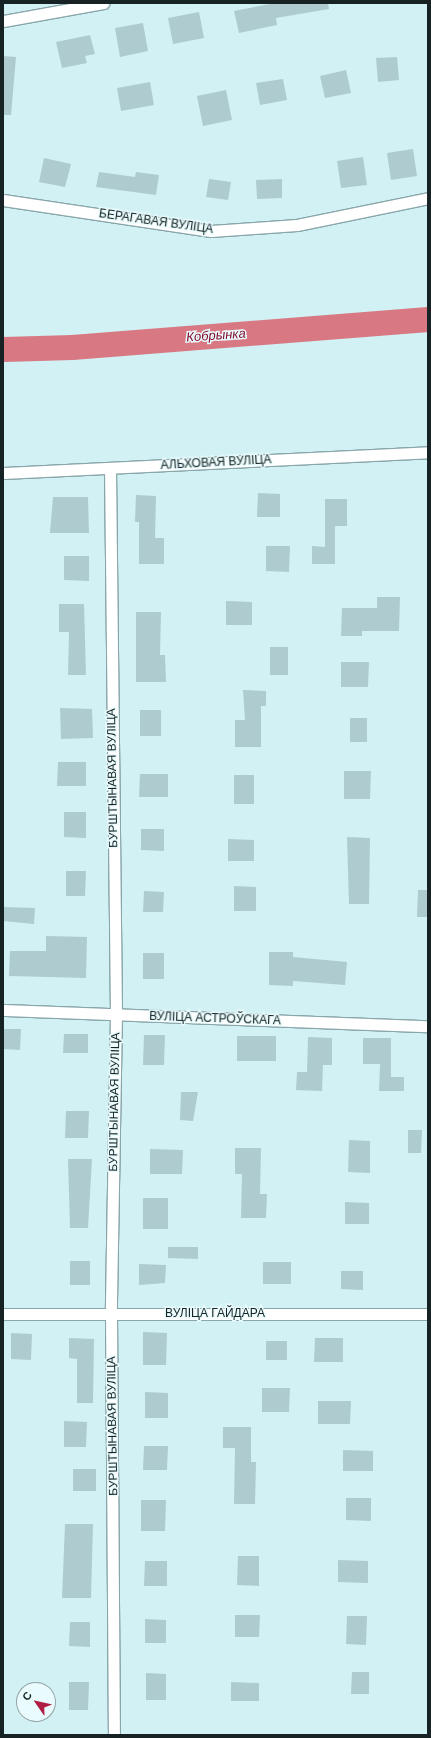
<!DOCTYPE html>
<meta charset="utf-8">
<style>
body{margin:0}
#map{position:relative;width:431px;height:1738px;overflow:hidden;background:#d2f1f4;font-family:Arial,sans-serif}
div>[style]{position:absolute}
[style*='--x']{left:calc(var(--x)*1px);top:calc(var(--y)*1px);width:calc(var(--w)*1px);rotate:calc(var(--a)*1deg)}
.river>*{height:25px;margin:-12.5px;padding:0 12.5px;transform-origin:12.5px;border-radius:12.5px;background:#d87883}
.building>*{inset:0;background:#aeccd0}
.roads{filter:drop-shadow(1px 0 #89a6aa) drop-shadow(-1px 0 #89a6aa) drop-shadow(0 1px #89a6aa) drop-shadow(0 -1px #89a6aa)}
.minor>*{height:11px;margin:-5.5px;padding:0 5.5px;transform-origin:5.5px;border-radius:5.5px;background:#fff}
span{translate:-50% -50%;white-space:nowrap;text-align:center;line-height:1.15;-webkit-text-stroke:3px #e9fbfd;paint-order:stroke}
.street-label{font-size:12px;color:#162223}
.water-label{font-size:13px;color:#840d2f;font-style:italic}
.frame{position:absolute;inset:0;border:4px solid #162223;pointer-events:none}
.north{position:absolute;left:16px;top:1682px;width:40px;height:40px;box-sizing:border-box;background:#e9fbfd;border:1px solid #95a4a6;border-radius:50%;rotate:304deg;font-size:11px;font-weight:700;line-height:16px;text-align:center;color:#162223}
.north::after{content:'';display:block;margin:auto;width:14px;height:18px;background:#b11e43;clip-path:polygon(50% 0,100% 100%,50% 72%,0 100%)}
</style>
<div id="map">
<div class="river">
<div style="--x:3;--y:349;--w:69;--a:-1.7"></div>
<div style="--x:72;--y:347;--w:357;--a:-4.5"></div>
</div>
<div class="building">
<div style="clip-path:polygon(275px 3px,328px 3px,329px 9px,276px 18px,277px 25px,239px 33px,234px 11px)"></div>
<div style="clip-path:polygon(199px 12px,204px 38px,173px 44px,168px 18px)"></div>
<div style="clip-path:polygon(143px 23px,148px 51px,120px 57px,115px 28px)"></div>
<div style="clip-path:polygon(90px 35px,95px 54px,85px 56px,87px 63px,62px 68px,56px 42px)"></div>
<div style="clip-path:polygon(3px 56px,16px 57px,11px 115px,3px 115px)"></div>
<div style="clip-path:polygon(397px 57px,399px 80px,378px 82px,376px 58px)"></div>
<div style="clip-path:polygon(346px 70px,351px 93px,325px 98px,320px 76px)"></div>
<div style="clip-path:polygon(283px 79px,287px 100px,260px 105px,256px 83px)"></div>
<div style="clip-path:polygon(150px 82px,154px 105px,121px 111px,117px 88px)"></div>
<div style="clip-path:polygon(226px 90px,232px 120px,203px 126px,197px 96px)"></div>
<div style="clip-path:polygon(413px 149px,417px 176px,391px 180px,387px 153px)"></div>
<div style="clip-path:polygon(363px 157px,367px 185px,341px 188px,337px 161px)"></div>
<div style="clip-path:polygon(44px 158px,71px 164px,65px 187px,39px 182px)"></div>
<div style="clip-path:polygon(99px 172px,135px 177px,136px 172px,159px 175px,156px 195px,96px 187px)"></div>
<div style="clip-path:polygon(209px 179px,231px 182px,228px 200px,206px 197px)"></div>
<div style="clip-path:polygon(282px 179px,282px 198px,257px 199px,256px 180px)"></div>
<div style="clip-path:polygon(258px 493px,280px 494px,280px 517px,257px 517px)"></div>
<div style="clip-path:polygon(136px 495px,156px 496px,155px 538px,164px 538px,164px 564px,139px 564px,139px 522px,135px 522px)"></div>
<div style="clip-path:polygon(53px 497px,88px 497px,89px 533px,50px 533px)"></div>
<div style="clip-path:polygon(325px 499px,347px 499px,347px 526px,335px 526px,335px 564px,312px 564px,312px 546px,325px 547px)"></div>
<div style="clip-path:polygon(266px 546px,290px 546px,289px 572px,266px 571px)"></div>
<div style="clip-path:polygon(64px 556px,89px 556px,89px 581px,64px 580px)"></div>
<div style="clip-path:polygon(377px 597px,400px 597px,399px 631px,362px 631px,362px 636px,341px 636px,342px 608px,377px 608px)"></div>
<div style="clip-path:polygon(226px 601px,252px 602px,252px 625px,226px 625px)"></div>
<div style="clip-path:polygon(59px 604px,84px 604px,86px 675px,68px 675px,69px 632px,59px 632px)"></div>
<div style="clip-path:polygon(136px 612px,161px 612px,160px 655px,165px 655px,166px 682px,136px 682px)"></div>
<div style="clip-path:polygon(270px 647px,288px 647px,288px 675px,270px 675px)"></div>
<div style="clip-path:polygon(341px 662px,369px 662px,368px 687px,341px 687px)"></div>
<div style="clip-path:polygon(243px 690px,266px 691px,266px 706px,261px 706px,261px 747px,235px 747px,235px 720px,245px 720px)"></div>
<div style="clip-path:polygon(60px 708px,92px 709px,93px 738px,61px 739px)"></div>
<div style="clip-path:polygon(140px 710px,161px 710px,161px 736px,140px 736px)"></div>
<div style="clip-path:polygon(350px 718px,367px 718px,367px 742px,350px 742px)"></div>
<div style="clip-path:polygon(58px 762px,86px 762px,86px 786px,57px 786px)"></div>
<div style="clip-path:polygon(344px 771px,371px 771px,370px 799px,344px 799px)"></div>
<div style="clip-path:polygon(140px 774px,168px 774px,168px 797px,139px 797px)"></div>
<div style="clip-path:polygon(234px 775px,254px 775px,254px 804px,234px 804px)"></div>
<div style="clip-path:polygon(64px 812px,86px 812px,86px 838px,64px 837px)"></div>
<div style="clip-path:polygon(141px 829px,164px 829px,164px 851px,141px 850px)"></div>
<div style="clip-path:polygon(347px 837px,370px 838px,369px 904px,349px 904px)"></div>
<div style="clip-path:polygon(228px 839px,254px 840px,254px 861px,228px 861px)"></div>
<div style="clip-path:polygon(66px 871px,86px 871px,85px 896px,66px 896px)"></div>
<div style="clip-path:polygon(234px 886px,256px 887px,256px 911px,234px 911px)"></div>
<div style="clip-path:polygon(418px 890px,428px 890px,428px 917px,417px 917px)"></div>
<div style="clip-path:polygon(144px 891px,164px 892px,163px 912px,143px 912px)"></div>
<div style="clip-path:polygon(3px 907px,35px 908px,34px 924px,3px 921px)"></div>
<div style="clip-path:polygon(46px 936px,87px 937px,86px 978px,9px 976px,10px 951px,46px 951px)"></div>
<div style="clip-path:polygon(269px 952px,293px 952px,293px 957px,347px 962px,345px 985px,293px 981px,293px 986px,269px 985px)"></div>
<div style="clip-path:polygon(143px 953px,164px 953px,164px 979px,143px 979px)"></div>
<div style="clip-path:polygon(3px 1029px,21px 1029px,20px 1050px,3px 1049px)"></div>
<div style="clip-path:polygon(64px 1034px,88px 1034px,88px 1053px,63px 1053px)"></div>
<div style="clip-path:polygon(144px 1035px,165px 1035px,164px 1065px,143px 1065px)"></div>
<div style="clip-path:polygon(237px 1036px,276px 1036px,276px 1061px,237px 1061px)"></div>
<div style="clip-path:polygon(308px 1037px,332px 1038px,332px 1065px,323px 1065px,322px 1091px,296px 1090px,297px 1072px,307px 1072px)"></div>
<div style="clip-path:polygon(363px 1038px,391px 1038px,391px 1077px,404px 1077px,404px 1091px,379px 1091px,380px 1064px,363px 1064px)"></div>
<div style="clip-path:polygon(181px 1092px,198px 1092px,193px 1121px,180px 1120px)"></div>
<div style="clip-path:polygon(66px 1111px,89px 1111px,88px 1138px,65px 1138px)"></div>
<div style="clip-path:polygon(408px 1130px,422px 1130px,421px 1153px,408px 1153px)"></div>
<div style="clip-path:polygon(349px 1140px,370px 1141px,370px 1173px,348px 1172px)"></div>
<div style="clip-path:polygon(235px 1148px,261px 1148px,260px 1194px,267px 1194px,266px 1218px,241px 1218px,242px 1174px,235px 1174px)"></div>
<div style="clip-path:polygon(150px 1149px,183px 1150px,182px 1174px,150px 1174px)"></div>
<div style="clip-path:polygon(68px 1159px,92px 1159px,88px 1228px,70px 1228px)"></div>
<div style="clip-path:polygon(143px 1198px,168px 1198px,168px 1229px,143px 1229px)"></div>
<div style="clip-path:polygon(345px 1202px,369px 1203px,369px 1224px,345px 1224px)"></div>
<div style="clip-path:polygon(168px 1247px,198px 1247px,198px 1259px,168px 1258px)"></div>
<div style="clip-path:polygon(70px 1261px,90px 1261px,90px 1285px,70px 1285px)"></div>
<div style="clip-path:polygon(263px 1262px,291px 1262px,291px 1284px,263px 1284px)"></div>
<div style="clip-path:polygon(139px 1264px,166px 1265px,165px 1283px,139px 1285px)"></div>
<div style="clip-path:polygon(341px 1271px,363px 1271px,363px 1290px,341px 1289px)"></div>
<div style="clip-path:polygon(143px 1332px,167px 1333px,166px 1365px,143px 1365px)"></div>
<div style="clip-path:polygon(11px 1333px,32px 1334px,31px 1360px,11px 1359px)"></div>
<div style="clip-path:polygon(69px 1338px,94px 1339px,93px 1403px,77px 1403px,77px 1359px,69px 1358px)"></div>
<div style="clip-path:polygon(315px 1338px,343px 1338px,343px 1362px,314px 1362px)"></div>
<div style="clip-path:polygon(266px 1341px,287px 1341px,287px 1360px,266px 1360px)"></div>
<div style="clip-path:polygon(262px 1388px,290px 1388px,289px 1412px,262px 1412px)"></div>
<div style="clip-path:polygon(145px 1392px,168px 1393px,168px 1418px,145px 1418px)"></div>
<div style="clip-path:polygon(318px 1401px,351px 1401px,350px 1424px,318px 1424px)"></div>
<div style="clip-path:polygon(64px 1421px,87px 1422px,86px 1447px,64px 1447px)"></div>
<div style="clip-path:polygon(223px 1427px,251px 1427px,251px 1462px,256px 1462px,255px 1504px,234px 1504px,235px 1448px,223px 1448px)"></div>
<div style="clip-path:polygon(144px 1446px,168px 1446px,167px 1470px,143px 1470px)"></div>
<div style="clip-path:polygon(343px 1450px,373px 1451px,373px 1471px,343px 1471px)"></div>
<div style="clip-path:polygon(73px 1469px,96px 1469px,96px 1491px,73px 1491px)"></div>
<div style="clip-path:polygon(346px 1498px,371px 1498px,371px 1521px,346px 1520px)"></div>
<div style="clip-path:polygon(141px 1500px,166px 1500px,165px 1531px,141px 1531px)"></div>
<div style="clip-path:polygon(65px 1524px,93px 1524px,91px 1598px,62px 1598px)"></div>
<div style="clip-path:polygon(238px 1556px,259px 1556px,259px 1586px,237px 1585px)"></div>
<div style="clip-path:polygon(338px 1560px,368px 1561px,368px 1583px,338px 1582px)"></div>
<div style="clip-path:polygon(145px 1561px,167px 1561px,167px 1586px,144px 1586px)"></div>
<div style="clip-path:polygon(235px 1615px,260px 1615px,259px 1637px,235px 1637px)"></div>
<div style="clip-path:polygon(347px 1616px,367px 1616px,366px 1645px,346px 1644px)"></div>
<div style="clip-path:polygon(145px 1619px,166px 1620px,166px 1643px,145px 1643px)"></div>
<div style="clip-path:polygon(70px 1622px,90px 1622px,90px 1647px,69px 1646px)"></div>
<div style="clip-path:polygon(352px 1672px,369px 1672px,369px 1694px,351px 1694px)"></div>
<div style="clip-path:polygon(146px 1673px,166px 1674px,166px 1700px,146px 1700px)"></div>
<div style="clip-path:polygon(69px 1682px,89px 1682px,88px 1710px,69px 1710px)"></div>
<div style="clip-path:polygon(231px 1682px,259px 1683px,259px 1701px,231px 1701px)"></div>
</div>
<div class="roads">
<div class="minor">
<div style="--x:3;--y:21;--w:102;--a:-10.2"></div>
<div style="--x:3;--y:200;--w:210;--a:8.5"></div>
<div style="--x:211;--y:231;--w:86;--a:-4"></div>
<div style="--x:297;--y:225;--w:134;--a:-11.6"></div>
<div style="--x:110;--y:468;--w:547;--a:89.37"></div>
<div style="--x:116;--y:1015;--w:299;--a:91"></div>
<div style="--x:111;--y:1314;--w:421;--a:89.6"></div>
<div style="--x:3;--y:473;--w:426;--a:-2.8"></div>
<div style="--x:3;--y:1010;--w:425;--a:2.2"></div>
<div style="--x:3;--y:1314;--w:425;--a:0"></div>
</div>
</div>
<div class="street-label">
<span style="left:156px;top:222px;rotate:8deg">БЕРАГАВАЯ ВУЛІЦА</span>
<span style="left:216px;top:463px;rotate:-3deg">АЛЬХОВАЯ ВУЛІЦА</span>
<span style="left:113px;top:778px;rotate:-91deg">БУРШТЫНАВАЯ ВУЛІЦА</span>
<span style="left:215px;top:1019px;rotate:2deg">ВУЛІЦА АСТРОЎСКАГА</span>
<span style="left:115px;top:1102px;rotate:-89deg">БУРШТЫНАВАЯ ВУЛІЦА</span>
<span style="left:215px;top:1314px">ВУЛІЦА ГАЙДАРА</span>
<span style="left:113px;top:1426px;rotate:-91deg">БУРШТЫНАВАЯ ВУЛІЦА</span>
</div>
<div class="water-label">
<span style="left:216px;top:336px;rotate:-4deg">Кобрынка</span>
</div>
<div class="frame"></div>
<div class="north">С</div>
</div>
